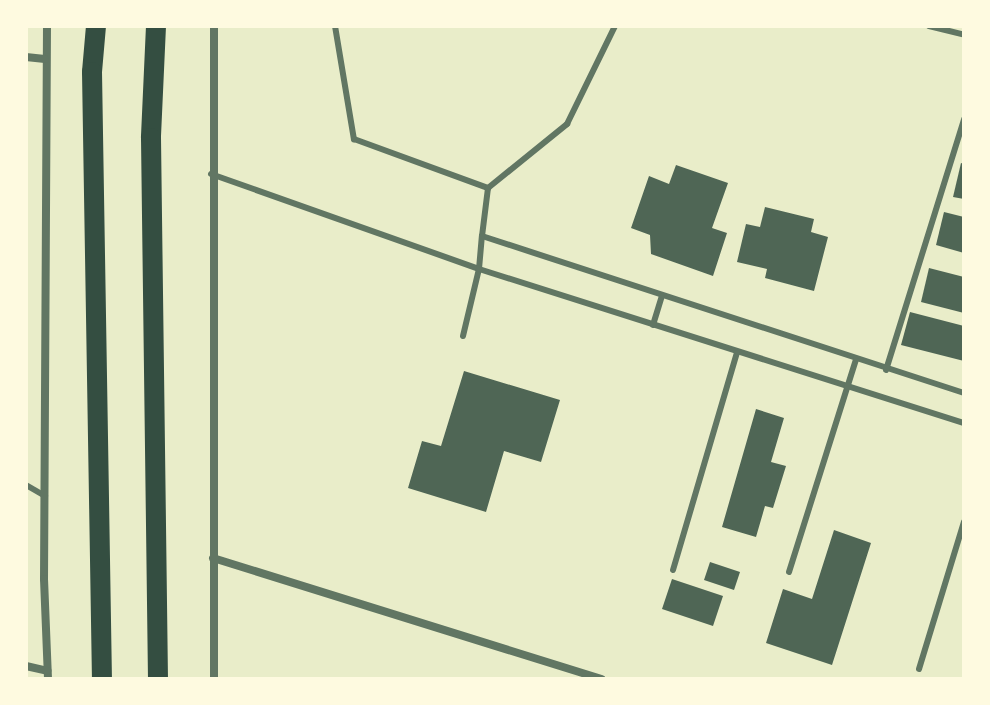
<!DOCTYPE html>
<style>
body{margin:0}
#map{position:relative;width:990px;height:705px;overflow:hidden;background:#e9edc9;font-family:"PT Sans",sans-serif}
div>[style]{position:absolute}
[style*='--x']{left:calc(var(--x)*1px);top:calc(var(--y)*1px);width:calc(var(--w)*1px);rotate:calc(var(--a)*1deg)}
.building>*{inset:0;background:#4f6655}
.service>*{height:6px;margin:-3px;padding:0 3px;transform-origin:3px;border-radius:3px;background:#617663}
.minor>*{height:8px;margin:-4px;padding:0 4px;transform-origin:4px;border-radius:4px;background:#617663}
.trunk>*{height:20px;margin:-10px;padding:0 10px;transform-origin:10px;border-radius:10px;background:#344e41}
span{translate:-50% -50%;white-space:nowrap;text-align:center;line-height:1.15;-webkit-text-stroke:7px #fefae0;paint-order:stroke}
.frame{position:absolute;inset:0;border:28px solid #fefae0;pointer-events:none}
</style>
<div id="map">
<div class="building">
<div style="clip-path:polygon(961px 163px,964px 164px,964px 199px,953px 197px)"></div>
<div style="clip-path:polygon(676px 165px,728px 183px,712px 228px,727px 233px,713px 276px,651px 254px,650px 235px,631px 228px,649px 176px,669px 184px)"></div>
<div style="clip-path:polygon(765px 207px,814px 219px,811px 232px,828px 237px,814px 291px,765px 278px,767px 269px,737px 262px,746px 224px,760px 227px)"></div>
<div style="clip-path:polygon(944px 212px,964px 217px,964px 253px,936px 245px)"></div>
<div style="clip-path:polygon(929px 268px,964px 277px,964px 313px,921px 302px)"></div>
<div style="clip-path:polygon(910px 312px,964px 326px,964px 361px,901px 345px)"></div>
<div style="clip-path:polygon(464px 371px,560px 400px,541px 462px,504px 451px,486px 512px,408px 488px,422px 441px,441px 446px)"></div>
<div style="clip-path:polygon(756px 409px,784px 418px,771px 462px,786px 466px,773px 508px,765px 506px,756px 537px,722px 527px)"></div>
<div style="clip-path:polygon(834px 530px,871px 543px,832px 665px,766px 643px,783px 589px,812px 599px)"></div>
<div style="clip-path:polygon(710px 562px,740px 572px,734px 590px,704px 580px)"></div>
<div style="clip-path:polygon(672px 579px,723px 596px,713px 626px,662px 609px)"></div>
</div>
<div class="service">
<div style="--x:335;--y:26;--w:115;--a:80.5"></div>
<div style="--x:354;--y:139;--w:143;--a:20.1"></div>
<div style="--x:488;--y:188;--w:48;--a:97.1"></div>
<div style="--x:482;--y:236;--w:507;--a:18.04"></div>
<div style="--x:929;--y:26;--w:36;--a:14"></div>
<div style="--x:211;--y:174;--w:284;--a:19.5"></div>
<div style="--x:479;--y:269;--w:509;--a:17.62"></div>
<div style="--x:488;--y:188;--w:102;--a:-39"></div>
<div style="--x:567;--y:124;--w:109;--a:-63.9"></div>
<div style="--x:653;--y:325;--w:30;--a:-73"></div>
<div style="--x:463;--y:336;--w:69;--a:-76.6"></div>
<div style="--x:479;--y:269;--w:33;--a:-85"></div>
<div style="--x:886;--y:370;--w:263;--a:-72.7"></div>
<div style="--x:26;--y:485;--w:22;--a:30"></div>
<div style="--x:673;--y:570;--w:226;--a:-73.6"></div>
<div style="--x:789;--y:572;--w:222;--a:-72.5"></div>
<div style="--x:919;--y:669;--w:154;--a:-73"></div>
</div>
<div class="minor">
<div style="--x:47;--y:26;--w:553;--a:90.31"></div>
<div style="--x:44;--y:579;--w:100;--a:87.7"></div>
<div style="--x:26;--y:57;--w:19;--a:6"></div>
<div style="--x:213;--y:558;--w:407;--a:17.3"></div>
<div style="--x:26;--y:666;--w:22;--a:13"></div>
<div style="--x:214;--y:679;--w:653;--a:-90"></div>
</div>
<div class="trunk">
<div style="--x:96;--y:26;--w:46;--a:95"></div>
<div style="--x:92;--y:72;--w:607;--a:89.06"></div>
<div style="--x:156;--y:26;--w:112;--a:92.6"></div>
<div style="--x:151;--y:138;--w:541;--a:89.26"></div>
</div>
<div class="frame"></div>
</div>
